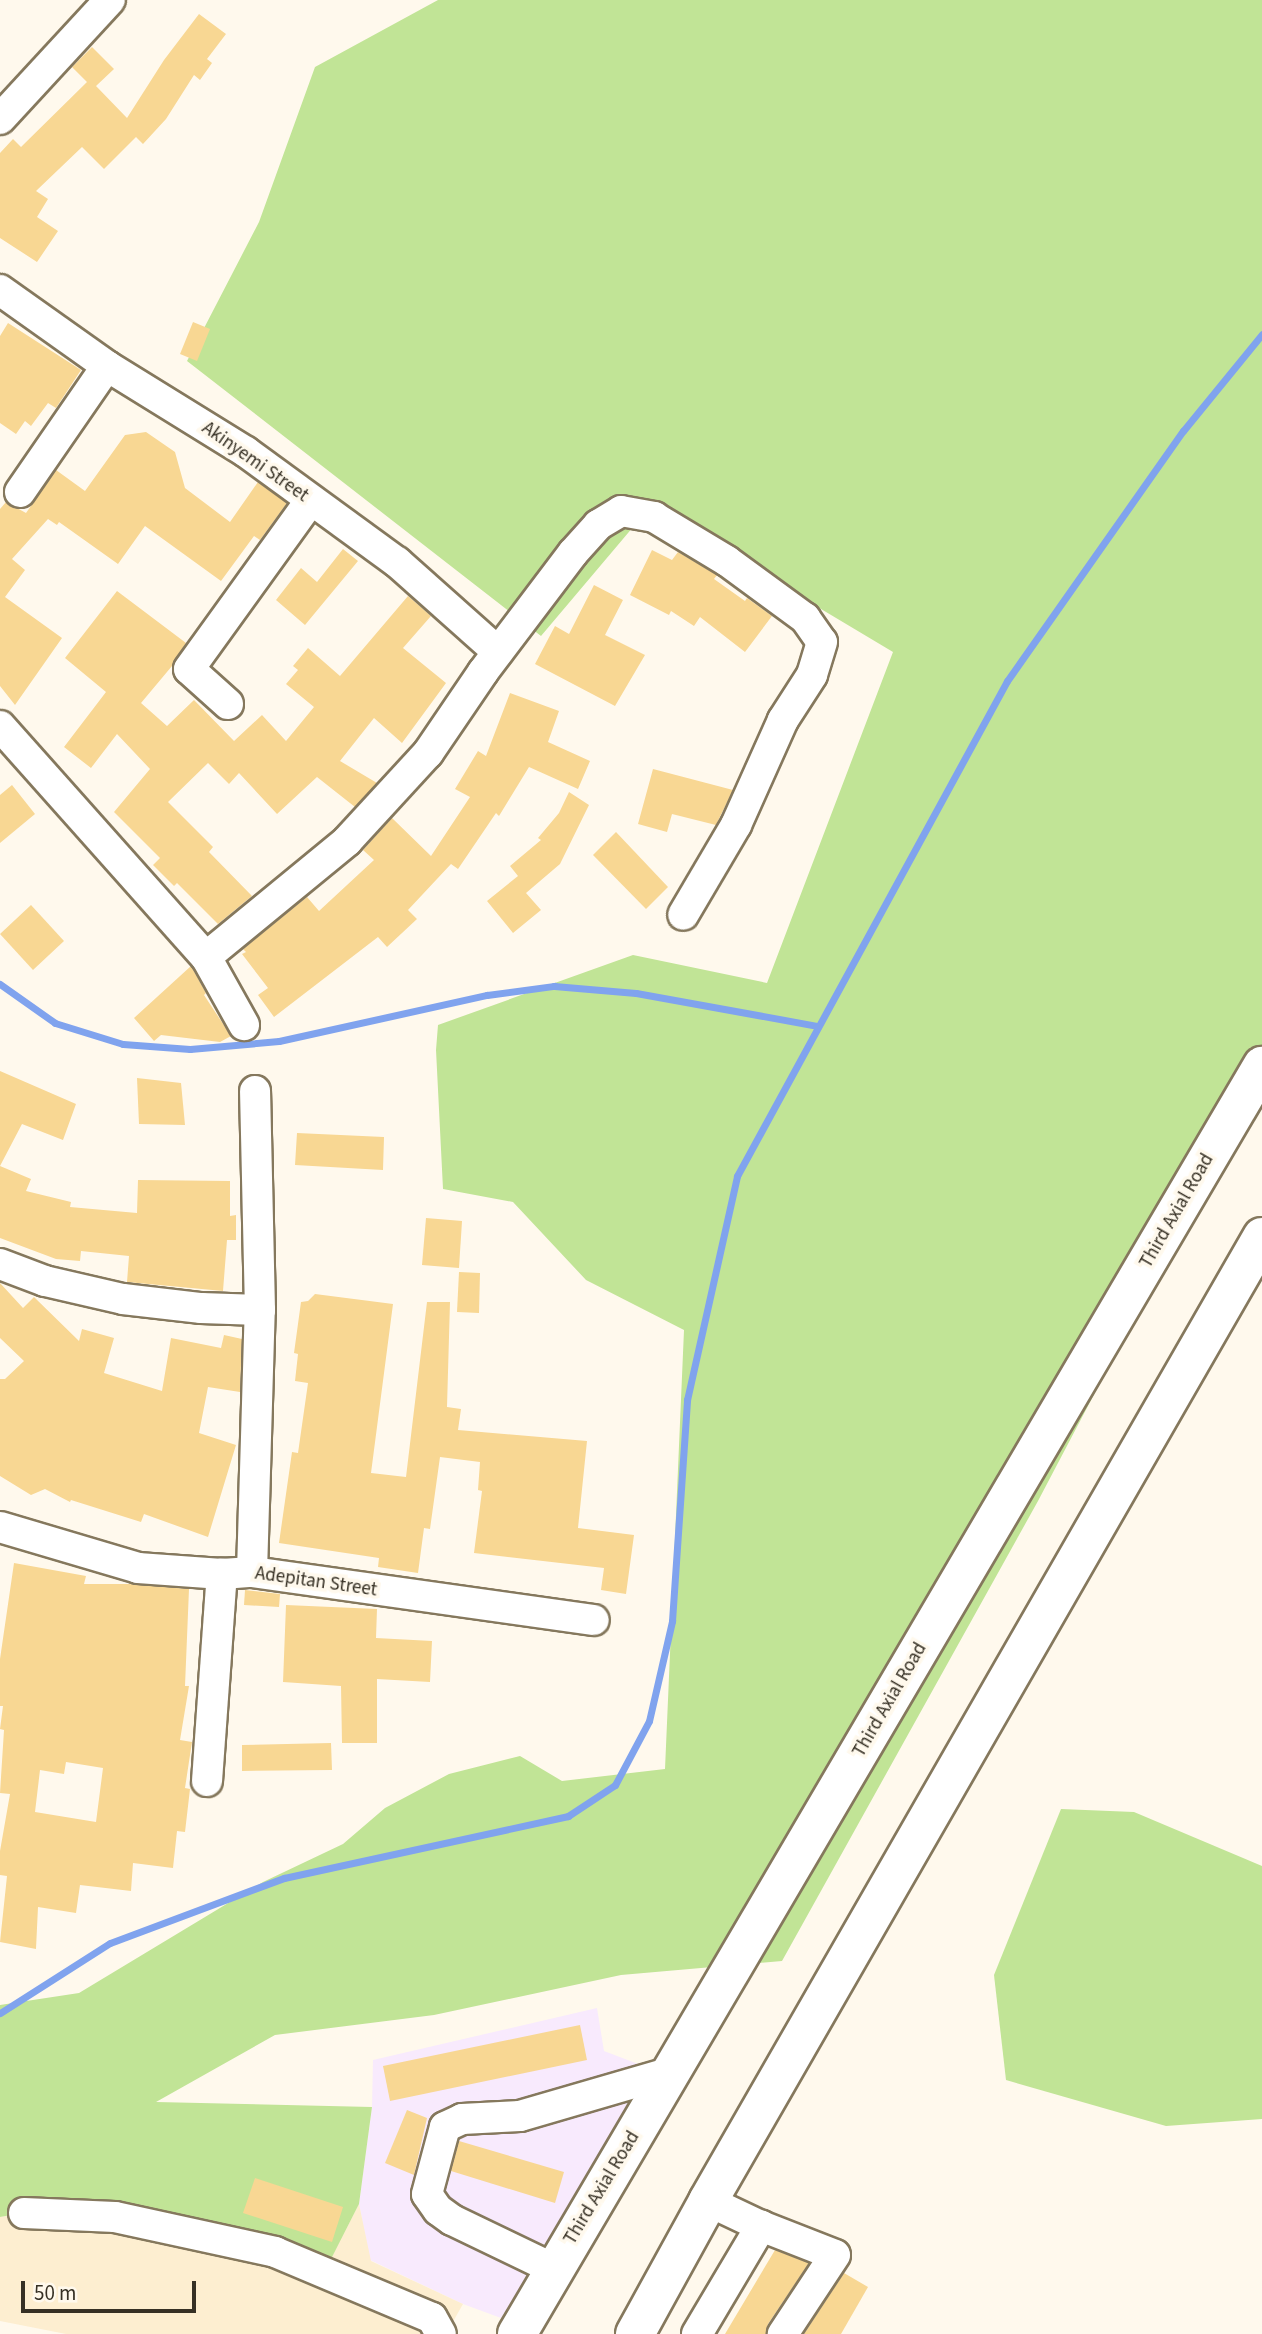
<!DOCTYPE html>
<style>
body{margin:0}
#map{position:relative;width:1262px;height:2334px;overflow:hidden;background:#fff9ed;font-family:"Source Sans 3",sans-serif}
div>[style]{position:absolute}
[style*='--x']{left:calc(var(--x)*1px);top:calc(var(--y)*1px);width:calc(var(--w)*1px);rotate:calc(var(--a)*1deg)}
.commercial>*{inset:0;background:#f8eafd}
.built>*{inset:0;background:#fdeed0}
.green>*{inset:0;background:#c1e496}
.stream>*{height:7px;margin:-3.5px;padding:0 3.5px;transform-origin:3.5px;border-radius:3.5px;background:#80a3ee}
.building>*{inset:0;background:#f8d793}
.roads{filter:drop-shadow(2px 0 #85785d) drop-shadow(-2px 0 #85785d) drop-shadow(0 2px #85785d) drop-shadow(0 -2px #85785d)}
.minor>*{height:30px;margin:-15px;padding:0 15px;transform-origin:15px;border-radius:15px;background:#fff}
.highway>*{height:38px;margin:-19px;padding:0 19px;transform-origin:19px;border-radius:19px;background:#fff}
span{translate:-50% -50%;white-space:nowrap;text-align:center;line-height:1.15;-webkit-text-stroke:7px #fff9ed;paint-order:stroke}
.street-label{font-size:19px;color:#363024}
.scale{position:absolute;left:21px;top:2281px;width:175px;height:32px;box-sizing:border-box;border:4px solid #363024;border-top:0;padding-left:9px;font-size:21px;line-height:24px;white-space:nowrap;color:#363024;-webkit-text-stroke:5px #fff9ed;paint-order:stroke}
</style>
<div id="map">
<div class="commercial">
<div style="clip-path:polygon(597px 2008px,604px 2051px,654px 2070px,501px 2318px,463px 2304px,370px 2260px,359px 2204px,372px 2107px,373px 2060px)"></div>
</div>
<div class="built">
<div style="clip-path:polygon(359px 2204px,371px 2261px,463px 2304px,446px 2334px,66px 2334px,0 2321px,0 2217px,34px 2211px,101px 2208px,331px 2258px)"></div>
</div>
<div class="green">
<div style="clip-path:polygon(438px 0,1262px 0,1262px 1075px,1038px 1501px,782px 1961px,621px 1975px,434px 2015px,275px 2035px,156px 2102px,372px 2107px,359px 2204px,331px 2259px,101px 2208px,34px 2211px,0 2217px,0 2005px,79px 1993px,263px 1882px,343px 1844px,385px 1808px,449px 1774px,520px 1756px,562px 1781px,665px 1769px,684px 1330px,586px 1280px,513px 1202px,443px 1189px,436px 1050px,438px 1025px,633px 955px,767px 983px,893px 652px,650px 507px,541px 636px,187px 361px,259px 222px,315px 67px)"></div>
<div style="clip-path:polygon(1061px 1809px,1134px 1812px,1262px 1866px,1262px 2119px,1166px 2126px,1006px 2080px,994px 1975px)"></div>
</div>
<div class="stream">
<div style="--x:0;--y:984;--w:67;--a:35.3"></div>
<div style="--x:55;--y:1023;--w:71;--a:17.2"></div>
<div style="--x:123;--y:1044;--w:67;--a:4.3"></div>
<div style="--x:190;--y:1049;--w:89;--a:-5.1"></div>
<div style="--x:279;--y:1041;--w:213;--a:-12.5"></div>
<div style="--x:487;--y:995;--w:68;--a:-7.7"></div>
<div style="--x:554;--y:986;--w:82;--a:4.9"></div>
<div style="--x:636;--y:993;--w:185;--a:10.3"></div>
<div style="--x:0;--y:2013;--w:130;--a:-32.5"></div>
<div style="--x:110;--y:1943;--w:186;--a:-20.5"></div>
<div style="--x:284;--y:1878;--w:291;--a:-12.3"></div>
<div style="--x:568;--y:1816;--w:56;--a:-33.4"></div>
<div style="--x:615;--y:1785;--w:72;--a:-62"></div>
<div style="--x:649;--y:1721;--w:103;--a:-77"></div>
<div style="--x:672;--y:1621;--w:222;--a:-86.1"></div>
<div style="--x:687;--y:1400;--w:230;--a:-77.4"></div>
<div style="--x:737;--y:1176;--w:564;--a:-61.39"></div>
<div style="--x:1007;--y:681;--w:306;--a:-54.9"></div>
<div style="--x:1183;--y:431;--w:125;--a:-50.8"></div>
</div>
<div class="building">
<div style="clip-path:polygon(199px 14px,226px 34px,207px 59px,212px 63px,200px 80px,194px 75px,166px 119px,143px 144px,136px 137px,104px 169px,82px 147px,36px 191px,48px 199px,37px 217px,58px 231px,37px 262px,0 238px,0 153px,13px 139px,21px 147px,87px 82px,72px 67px,92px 47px,114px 69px,96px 86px,127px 118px,164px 60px)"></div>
<div style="clip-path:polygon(193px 322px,210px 329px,197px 361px,180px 354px)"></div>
<div style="clip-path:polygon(8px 323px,81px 370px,56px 408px,48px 403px,31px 426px,25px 421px,16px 434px,0 423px,0 336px)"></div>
<div style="clip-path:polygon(146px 432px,175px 452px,185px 488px,230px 522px,258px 482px,287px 503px,260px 540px,254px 536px,221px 581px,145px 526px,118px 564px,59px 522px,57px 525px,48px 519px,12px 559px,25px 570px,5px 597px,62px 638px,15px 705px,0 686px,0 509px,6px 502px,26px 513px,56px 470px,85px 491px,125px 435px)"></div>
<div style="clip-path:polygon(343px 549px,358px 561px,305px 625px,276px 600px,301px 568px,317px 582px)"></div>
<div style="clip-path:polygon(652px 550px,672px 560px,678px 552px,717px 575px,714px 579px,745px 601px,747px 598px,772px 616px,745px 652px,700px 617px,694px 626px,671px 611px,669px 615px,630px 595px)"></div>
<div style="clip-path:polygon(594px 585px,623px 600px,605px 635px,645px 655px,615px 706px,535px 664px,555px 626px,569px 634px)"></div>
<div style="clip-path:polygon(117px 591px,186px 643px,172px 666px,141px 703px,167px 726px,194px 700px,234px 741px,262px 715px,286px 741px,314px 707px,286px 684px,298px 670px,293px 666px,308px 648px,340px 676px,408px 596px,431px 616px,403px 648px,446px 683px,402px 743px,374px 718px,340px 761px,377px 783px,355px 807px,317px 777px,277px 814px,239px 773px,229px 784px,208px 763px,168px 802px,213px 847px,209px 852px,252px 896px,218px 924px,177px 883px,174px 886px,153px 865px,160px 858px,114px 812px,150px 769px,117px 734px,91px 768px,64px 747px,106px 692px,65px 658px)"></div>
<div style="clip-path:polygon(510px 693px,559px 711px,548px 742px,590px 761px,578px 789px,529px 767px,499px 816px,496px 813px,458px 869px,451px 864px,408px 910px,417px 919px,387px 947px,378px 937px,274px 1017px,258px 995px,268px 988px,242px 954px,246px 952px,243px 949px,307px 897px,319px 911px,374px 860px,363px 850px,392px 818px,431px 856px,470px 797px,455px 789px,478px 751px,486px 756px)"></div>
<div style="clip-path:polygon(653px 769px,733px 790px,716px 825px,672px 814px,667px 832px,638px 824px)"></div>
<div style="clip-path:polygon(12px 785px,35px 814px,0 843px,0 795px)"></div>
<div style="clip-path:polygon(569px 792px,589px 805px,560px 864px,526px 893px,541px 910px,513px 933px,487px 901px,518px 876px,510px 866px,541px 840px,538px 838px,559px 813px)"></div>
<div style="clip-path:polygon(616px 832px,668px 887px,646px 909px,593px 855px)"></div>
<div style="clip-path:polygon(31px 905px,64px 941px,33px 970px,0 934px)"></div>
<div style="clip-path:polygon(191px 966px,206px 993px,204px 995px,231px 1036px,220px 1042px,161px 1035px,154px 1041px,134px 1018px)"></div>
<div style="clip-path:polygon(0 1071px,76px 1104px,63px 1140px,22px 1124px,0 1166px,31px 1179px,26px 1191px,71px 1202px,70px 1207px,137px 1213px,138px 1180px,230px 1181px,230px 1216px,236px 1215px,236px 1240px,227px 1240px,223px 1291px,127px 1282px,129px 1256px,81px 1251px,80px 1261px,56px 1259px,0 1238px)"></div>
<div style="clip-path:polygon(137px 1078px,181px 1083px,185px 1125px,139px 1124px)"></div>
<div style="clip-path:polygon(297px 1133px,384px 1137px,383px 1170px,295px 1165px)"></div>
<div style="clip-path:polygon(426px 1218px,462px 1221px,459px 1268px,422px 1265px)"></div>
<div style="clip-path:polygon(459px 1272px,480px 1273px,479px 1313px,457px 1312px)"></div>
<div style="clip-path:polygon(0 1283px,23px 1308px,34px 1297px,79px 1341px,82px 1329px,114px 1338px,104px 1373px,162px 1391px,171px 1338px,221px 1348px,224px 1335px,242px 1339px,240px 1392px,208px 1387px,199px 1433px,236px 1445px,208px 1537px,144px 1514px,141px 1522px,71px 1500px,70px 1502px,45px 1489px,31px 1495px,0 1476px,0 1379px,5px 1379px,24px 1361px,0 1338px)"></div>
<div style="clip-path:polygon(315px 1294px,393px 1304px,371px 1473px,406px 1477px,427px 1302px,450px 1302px,447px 1407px,461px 1409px,458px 1430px,587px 1441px,578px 1528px,634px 1535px,626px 1594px,601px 1590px,604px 1568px,474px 1553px,482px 1491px,478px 1490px,480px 1462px,440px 1457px,430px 1529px,424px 1528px,418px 1573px,378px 1567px,379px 1558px,279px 1543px,292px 1452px,298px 1453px,308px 1383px,295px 1381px,298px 1354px,294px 1353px,301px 1302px,308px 1301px)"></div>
<div style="clip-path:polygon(evenodd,14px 1563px,86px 1576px,84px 1584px,129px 1584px,189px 1589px,185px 1686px,189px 1686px,180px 1740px,192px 1742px,185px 1788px,190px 1789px,185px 1832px,177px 1831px,173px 1868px,133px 1863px,131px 1891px,80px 1885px,76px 1913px,38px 1907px,36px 1949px,0 1942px,7px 1876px,0 1875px,0 1851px,10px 1794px,0 1793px,4px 1730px,0 1729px,3px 1706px,0 1706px,0 1659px,14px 1563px,66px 1762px,103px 1768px,96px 1822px,35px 1812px,40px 1770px,64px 1774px,66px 1762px)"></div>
<div style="clip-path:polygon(245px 1590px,280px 1594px,279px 1607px,244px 1605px)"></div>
<div style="clip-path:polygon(286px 1605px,377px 1609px,376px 1638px,432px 1641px,430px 1682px,377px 1679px,377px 1743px,342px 1743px,341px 1686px,283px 1682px)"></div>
<div style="clip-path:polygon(331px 1743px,332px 1770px,242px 1771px,242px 1745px)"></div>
<div style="clip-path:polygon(580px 2025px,587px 2060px,390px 2101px,383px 2066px)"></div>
<div style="clip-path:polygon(407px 2110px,427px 2118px,414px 2175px,385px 2163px)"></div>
<div style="clip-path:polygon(459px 2141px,564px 2172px,555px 2203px,451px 2171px)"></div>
<div style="clip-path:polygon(255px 2178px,343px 2207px,332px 2242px,243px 2213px)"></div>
<div style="clip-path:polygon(775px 2250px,809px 2263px,768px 2324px,766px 2334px,725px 2334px)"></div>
<div style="clip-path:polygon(844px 2273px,868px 2287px,841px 2334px,804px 2334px)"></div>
</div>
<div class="roads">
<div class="minor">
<div style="--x:0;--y:119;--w:162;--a:-47.3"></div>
<div style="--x:0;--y:290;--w:131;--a:35.4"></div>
<div style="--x:107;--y:366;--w:163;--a:31.7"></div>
<div style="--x:246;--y:452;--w:187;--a:36.1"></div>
<div style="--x:397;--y:562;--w:135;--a:41.7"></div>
<div style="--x:20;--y:492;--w:153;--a:-55.4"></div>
<div style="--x:228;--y:704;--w:52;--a:-138.1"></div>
<div style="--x:189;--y:669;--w:208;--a:-54.2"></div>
<div style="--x:0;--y:726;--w:310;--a:48.3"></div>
<div style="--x:206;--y:957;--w:78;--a:60.8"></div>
<div style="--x:206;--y:957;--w:183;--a:-39.4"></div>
<div style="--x:347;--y:841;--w:120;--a:-47.4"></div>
<div style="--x:428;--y:753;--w:98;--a:-55.8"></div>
<div style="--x:483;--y:672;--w:149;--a:-52.9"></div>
<div style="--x:573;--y:553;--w:38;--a:-48"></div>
<div style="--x:598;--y:525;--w:27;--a:-31"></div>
<div style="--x:621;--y:511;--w:34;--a:10"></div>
<div style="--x:654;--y:517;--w:85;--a:31.1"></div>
<div style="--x:727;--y:561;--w:97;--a:36.2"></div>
<div style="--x:805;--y:618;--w:29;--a:55"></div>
<div style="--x:822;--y:642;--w:34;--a:107"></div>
<div style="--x:812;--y:675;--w:54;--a:122.8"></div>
<div style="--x:783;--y:720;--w:115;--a:114.1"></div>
<div style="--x:736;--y:825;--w:104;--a:120.5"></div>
<div style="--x:0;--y:1264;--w:48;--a:20.7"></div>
<div style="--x:45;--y:1281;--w:80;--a:13"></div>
<div style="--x:123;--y:1299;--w:79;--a:6.6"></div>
<div style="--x:201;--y:1308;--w:59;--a:1.9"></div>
<div style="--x:0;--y:1527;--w:144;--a:16.5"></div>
<div style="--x:138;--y:1568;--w:84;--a:4.1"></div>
<div style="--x:222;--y:1574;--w:30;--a:-4"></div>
<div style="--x:252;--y:1572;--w:345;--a:8"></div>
<div style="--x:252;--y:1572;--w:262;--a:-88.3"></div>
<div style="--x:260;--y:1310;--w:219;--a:-91.3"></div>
<div style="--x:207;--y:1781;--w:208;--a:-85.9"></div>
<div style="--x:708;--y:2201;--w:59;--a:25.3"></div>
<div style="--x:761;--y:2226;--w:79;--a:21.4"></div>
<div style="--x:835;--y:2255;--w:95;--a:123.4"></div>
<div style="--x:24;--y:2213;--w:91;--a:2.5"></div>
<div style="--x:115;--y:2217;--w:164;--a:12.3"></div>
<div style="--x:275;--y:2252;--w:170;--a:22.8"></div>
<div style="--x:432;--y:2318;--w:18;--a:61"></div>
<div style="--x:554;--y:2269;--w:113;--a:-154.3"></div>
<div style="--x:452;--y:2220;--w:17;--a:-144"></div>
<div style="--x:438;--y:2210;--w:19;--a:-125"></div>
<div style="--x:427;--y:2194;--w:69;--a:-75"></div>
<div style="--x:445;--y:2127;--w:19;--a:-25"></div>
<div style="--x:462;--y:2119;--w:58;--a:-3"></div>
<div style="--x:520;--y:2116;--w:157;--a:-16.2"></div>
<div style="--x:697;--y:2334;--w:126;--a:-59.3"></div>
</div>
<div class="highway">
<div style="--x:517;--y:2334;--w:1471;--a:-59.56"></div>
<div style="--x:635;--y:2334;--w:152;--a:-61.2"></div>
<div style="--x:708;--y:2201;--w:1112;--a:-60.11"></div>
</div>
</div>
<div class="street-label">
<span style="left:255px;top:462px;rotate:35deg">Akinyemi Street</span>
<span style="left:1177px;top:1211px;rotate:-60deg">Third Axial Road</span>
<span style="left:316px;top:1582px;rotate:8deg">Adepitan Street</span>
<span style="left:890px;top:1700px;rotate:-60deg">Third Axial Road</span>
<span style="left:602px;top:2188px;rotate:-59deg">Third Axial Road</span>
</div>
<div class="scale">50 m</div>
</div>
